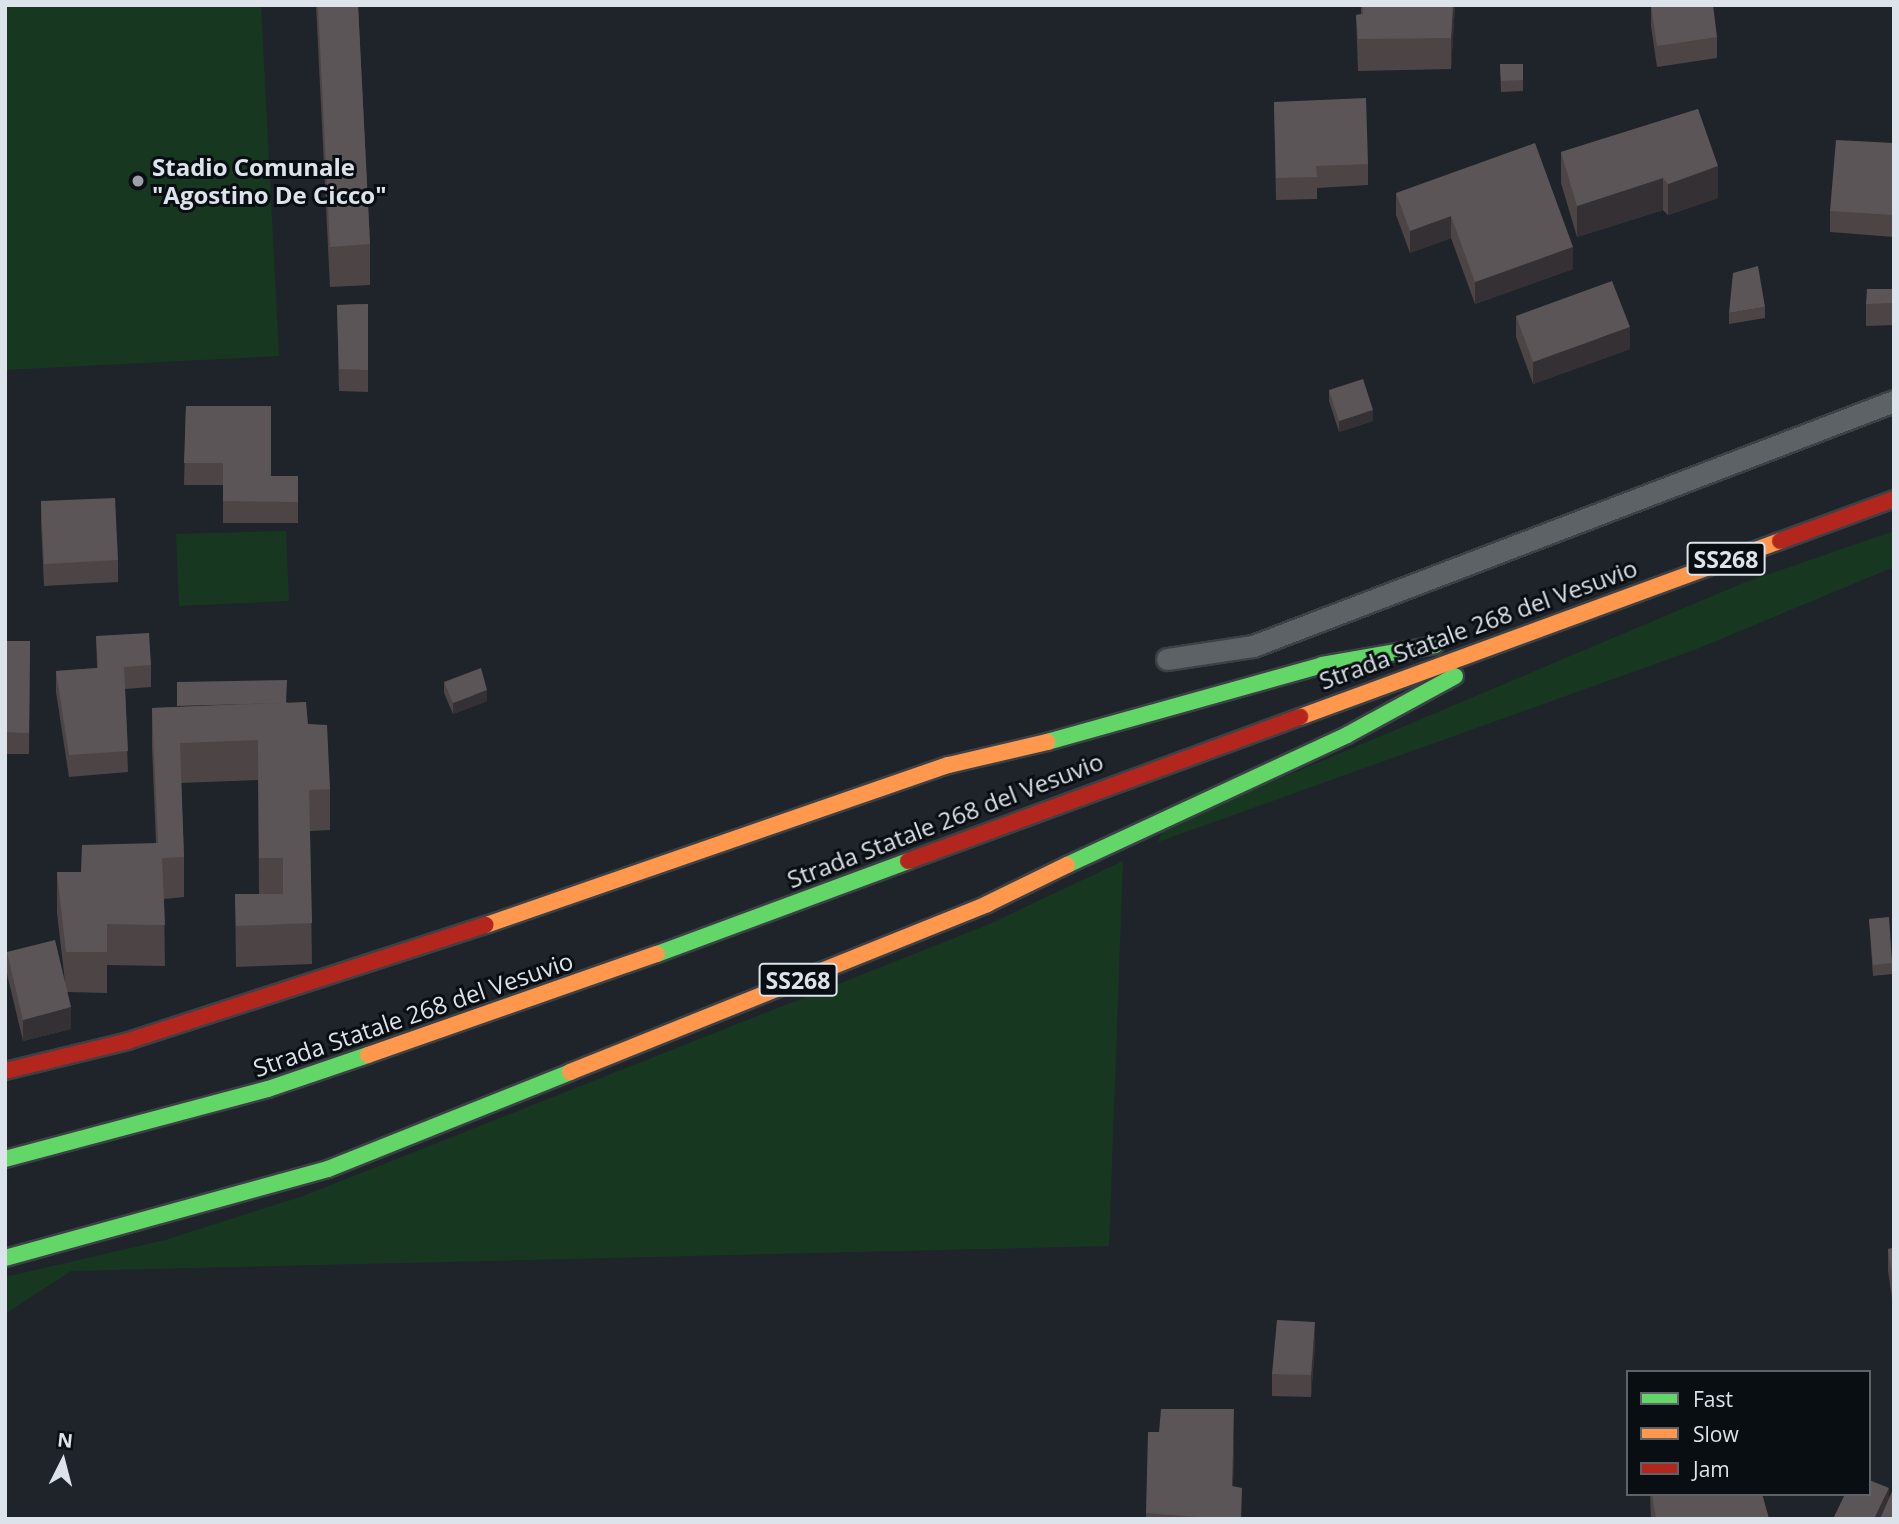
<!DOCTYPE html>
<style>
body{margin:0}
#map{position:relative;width:1899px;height:1524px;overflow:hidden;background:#1e242a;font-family:"Open Sans",sans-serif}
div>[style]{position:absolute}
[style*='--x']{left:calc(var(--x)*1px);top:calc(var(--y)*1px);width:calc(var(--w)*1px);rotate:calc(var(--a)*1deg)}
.green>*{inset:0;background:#173721}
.roads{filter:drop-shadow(2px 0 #3b4145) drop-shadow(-2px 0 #3b4145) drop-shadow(0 2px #3b4145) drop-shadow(0 -2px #3b4145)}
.lane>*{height:21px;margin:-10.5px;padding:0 10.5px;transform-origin:10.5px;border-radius:10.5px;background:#5d6266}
.fast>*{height:16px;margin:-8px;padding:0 8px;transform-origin:8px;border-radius:8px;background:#63d668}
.slow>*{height:16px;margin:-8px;padding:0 8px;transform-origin:8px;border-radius:8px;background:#ff974d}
.jam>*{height:16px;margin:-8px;padding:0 8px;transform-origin:8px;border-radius:8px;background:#b3261e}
.wall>*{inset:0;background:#4d4445}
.shaded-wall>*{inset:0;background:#343033}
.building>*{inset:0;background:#5c5557}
.dots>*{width:19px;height:19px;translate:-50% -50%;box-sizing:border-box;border:4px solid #090e12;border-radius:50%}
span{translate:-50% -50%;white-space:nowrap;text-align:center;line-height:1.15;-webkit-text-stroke:6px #090e12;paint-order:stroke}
.shield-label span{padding:2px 5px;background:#090e12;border:2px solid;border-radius:5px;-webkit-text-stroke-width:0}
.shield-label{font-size:23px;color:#dce3ea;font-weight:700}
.poi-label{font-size:24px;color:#dce3ea;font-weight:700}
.left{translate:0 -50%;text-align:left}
.street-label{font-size:24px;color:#dce3ea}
.frame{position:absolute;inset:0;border:7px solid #dce3ea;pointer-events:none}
.legend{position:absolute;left:1626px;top:1370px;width:245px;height:126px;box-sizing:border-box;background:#090e12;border:2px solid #5d6368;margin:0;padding:9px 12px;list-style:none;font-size:21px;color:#dce3ea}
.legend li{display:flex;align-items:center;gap:14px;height:35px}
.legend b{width:35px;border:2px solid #5d6368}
.north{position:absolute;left:28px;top:1426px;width:70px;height:70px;-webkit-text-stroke:5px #090e12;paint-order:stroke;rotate:6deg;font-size:19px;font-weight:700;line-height:28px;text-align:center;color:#dce3ea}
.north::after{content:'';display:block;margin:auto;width:24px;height:32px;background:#dce3ea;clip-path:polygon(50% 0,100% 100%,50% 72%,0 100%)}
</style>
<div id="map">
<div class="green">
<div style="clip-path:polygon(5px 5px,261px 5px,279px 356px,5px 370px)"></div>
<div style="clip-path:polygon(286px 531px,289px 601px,179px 606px,176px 534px)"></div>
<div style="clip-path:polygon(1894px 531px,1894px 567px,1697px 649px,1158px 842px,1163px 828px,1743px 583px)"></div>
<div style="clip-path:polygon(1123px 861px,1109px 1246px,71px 1271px,5px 1314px,5px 1277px,165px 1240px,303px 1196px,987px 925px)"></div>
</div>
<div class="roads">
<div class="lane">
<div style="--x:1167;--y:659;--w:87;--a:-8.6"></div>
<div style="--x:1253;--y:646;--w:686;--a:-20.92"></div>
</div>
<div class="fast">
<div style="--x:1047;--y:742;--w:286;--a:-15.6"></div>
<div style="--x:1322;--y:665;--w:115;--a:-10"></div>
<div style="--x:1067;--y:865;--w:309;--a:-24.9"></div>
<div style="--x:1347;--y:735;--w:123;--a:-28.6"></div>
<div style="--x:657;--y:954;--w:268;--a:-20.3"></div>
<div style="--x:5;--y:1159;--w:272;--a:-14.9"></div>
<div style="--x:268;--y:1089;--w:106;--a:-18.8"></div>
<div style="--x:5;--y:1258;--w:335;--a:-15.4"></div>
<div style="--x:328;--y:1169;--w:261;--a:-21.8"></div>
</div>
<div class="slow">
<div style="--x:1300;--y:717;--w:511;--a:-20.14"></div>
<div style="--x:486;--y:925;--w:490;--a:-19.1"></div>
<div style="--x:949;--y:765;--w:101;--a:-13.2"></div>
<div style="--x:368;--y:1055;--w:306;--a:-19.3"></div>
<div style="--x:570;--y:1072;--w:450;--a:-21.9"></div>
<div style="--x:987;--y:904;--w:89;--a:-26"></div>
</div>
<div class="jam">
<div style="--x:1780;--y:541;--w:121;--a:-20.2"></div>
<div style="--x:908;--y:861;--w:418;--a:-20.2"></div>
<div style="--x:5;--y:1071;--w:127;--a:-13.7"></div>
<div style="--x:128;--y:1041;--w:376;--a:-18"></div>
</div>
</div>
<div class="wall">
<div style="clip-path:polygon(316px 5px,358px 5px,370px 244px,370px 285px,330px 287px)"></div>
<div style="clip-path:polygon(1361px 5px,1455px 5px,1451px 69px,1358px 71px,1356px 15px,1361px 14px)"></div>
<div style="clip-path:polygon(1651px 5px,1717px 37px,1717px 58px,1657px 67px,1651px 26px)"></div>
<div style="clip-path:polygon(1500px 64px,1523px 64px,1523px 91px,1501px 92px)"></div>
<div style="clip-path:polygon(1274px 102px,1368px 164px,1368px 185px,1317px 188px,1317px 199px,1276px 200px)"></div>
<div style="clip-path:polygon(1698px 109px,1718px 198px,1668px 215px,1663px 210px,1577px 237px,1561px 183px,1561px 152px)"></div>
<div style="clip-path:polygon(1894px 143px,1894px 237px,1830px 232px,1830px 211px)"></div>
<div style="clip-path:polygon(1396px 193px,1573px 269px,1475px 304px,1451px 238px,1410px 253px,1396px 215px)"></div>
<div style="clip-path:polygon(1894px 283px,1894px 325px,1866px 326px,1866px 304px,1893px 289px)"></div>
<div style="clip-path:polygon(368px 304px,368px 392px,339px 391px,337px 305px)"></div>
<div style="clip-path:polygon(1765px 307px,1765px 318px,1729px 324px,1729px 313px)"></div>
<div style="clip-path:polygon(1516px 316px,1630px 349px,1533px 384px,1516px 337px)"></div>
<div style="clip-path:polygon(1329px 390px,1373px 421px,1339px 432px,1329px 401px)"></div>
<div style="clip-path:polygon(186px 406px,271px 476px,298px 476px,298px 523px,223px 523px,223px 485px,184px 485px)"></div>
<div style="clip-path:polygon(41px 501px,118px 560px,118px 582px,44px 586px,41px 523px)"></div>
<div style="clip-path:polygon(96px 636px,151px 665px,151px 687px,125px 689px,128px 772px,69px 777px,56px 692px,56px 671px,97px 668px)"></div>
<div style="clip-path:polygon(5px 641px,30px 641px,29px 754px,5px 754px)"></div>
<div style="clip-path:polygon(444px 682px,487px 701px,453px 714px,444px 693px)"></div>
<div style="clip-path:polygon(287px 702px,308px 724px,330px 789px,330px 830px,310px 831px,312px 964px,236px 967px,235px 894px,259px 894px,258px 780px,181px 783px,184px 857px,184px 897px,164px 899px,165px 966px,107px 965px,107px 993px,67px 992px,71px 1029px,23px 1041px,7px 974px,7px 952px,65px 982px,57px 913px,57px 872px,81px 872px,156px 843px,152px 748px,152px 708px)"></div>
<div style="clip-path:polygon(1869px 919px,1892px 963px,1892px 974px,1873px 976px)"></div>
<div style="clip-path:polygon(1894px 1248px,1894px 1312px,1888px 1271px,1888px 1249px)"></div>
<div style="clip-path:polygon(1315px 1344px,1311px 1397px,1272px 1396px,1272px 1374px)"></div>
<div style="clip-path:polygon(1234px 1440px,1233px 1487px,1242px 1519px,1146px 1519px,1146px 1513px)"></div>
<div style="clip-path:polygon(1650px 1494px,1762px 1494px,1769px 1519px,1651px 1519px)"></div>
</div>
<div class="shaded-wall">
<div style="clip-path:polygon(1453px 5px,1455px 5px,1451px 69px,1451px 38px)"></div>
<div style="clip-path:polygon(1718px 166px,1718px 198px,1668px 215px,1668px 184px)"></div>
<div style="clip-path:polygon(1663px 178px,1663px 210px,1577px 237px,1577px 206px)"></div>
<div style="clip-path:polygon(1451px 216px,1451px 238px,1410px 253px,1410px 231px)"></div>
<div style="clip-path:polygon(1573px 247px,1573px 269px,1475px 304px,1475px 282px)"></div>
<div style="clip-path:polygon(1630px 327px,1630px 349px,1533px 384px,1533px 362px)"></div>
<div style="clip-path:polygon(1373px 410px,1373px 421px,1339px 432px,1339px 421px)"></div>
<div style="clip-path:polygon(487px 690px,487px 701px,453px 714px,453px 703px)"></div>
<div style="clip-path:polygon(71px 1007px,71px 1029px,23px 1041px,23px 1020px)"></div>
<div style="clip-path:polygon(1315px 1322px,1315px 1344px,1311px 1397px,1311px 1375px)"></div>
<div style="clip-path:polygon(1234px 1409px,1234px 1440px,1232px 1518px,1232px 1486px)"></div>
<div style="clip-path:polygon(1889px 1488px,1889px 1510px,1885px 1519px,1874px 1519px)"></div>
</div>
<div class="building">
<div style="clip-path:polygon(318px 5px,358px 5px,370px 244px,330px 247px)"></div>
<div style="clip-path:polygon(1363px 5px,1453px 5px,1451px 38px,1358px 39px,1356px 15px,1363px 14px)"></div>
<div style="clip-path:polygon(1651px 5px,1713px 5px,1717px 37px,1657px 46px)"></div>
<div style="clip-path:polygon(1500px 64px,1523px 64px,1523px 80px,1501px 81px)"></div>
<div style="clip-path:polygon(1366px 98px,1368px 164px,1316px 166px,1317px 177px,1276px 178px,1274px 102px)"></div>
<div style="clip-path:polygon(1698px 109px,1718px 166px,1668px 184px,1663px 178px,1577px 206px,1561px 152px)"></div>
<div style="clip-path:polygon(1836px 140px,1894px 143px,1894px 215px,1830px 211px)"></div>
<div style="clip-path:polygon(1535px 143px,1573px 247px,1475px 282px,1451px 216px,1410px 231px,1396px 193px)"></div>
<div style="clip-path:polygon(1758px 266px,1765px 307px,1729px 313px,1733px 273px)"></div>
<div style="clip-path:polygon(1612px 281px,1630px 327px,1533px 362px,1516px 316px)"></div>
<div style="clip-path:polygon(1894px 283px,1894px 303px,1866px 304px,1867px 289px,1893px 289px)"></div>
<div style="clip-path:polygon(368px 304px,368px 370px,339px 369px,337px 305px)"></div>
<div style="clip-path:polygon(1363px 379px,1373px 410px,1339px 421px,1329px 390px)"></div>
<div style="clip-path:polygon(186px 406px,271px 406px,271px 476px,298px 476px,298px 502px,223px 501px,223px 463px,184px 463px)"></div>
<div style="clip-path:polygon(115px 498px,118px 560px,44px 564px,41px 501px)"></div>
<div style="clip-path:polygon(149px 633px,151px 665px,124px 667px,128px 751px,69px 755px,56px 671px,98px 668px,96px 636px)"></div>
<div style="clip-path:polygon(5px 641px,30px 641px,29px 733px,5px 732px)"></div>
<div style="clip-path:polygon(481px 668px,487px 690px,453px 703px,444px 682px)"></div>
<div style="clip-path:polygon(287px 680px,286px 703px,177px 706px,177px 682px)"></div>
<div style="clip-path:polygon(306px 702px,308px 724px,327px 725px,330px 789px,309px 790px,312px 923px,236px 926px,235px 894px,283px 894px,283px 858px,259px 858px,258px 740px,180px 743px,184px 857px,162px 858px,165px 925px,107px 924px,107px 952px,66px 952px,57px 872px,81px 872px,82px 845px,158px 843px,152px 708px)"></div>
<div style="clip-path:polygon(1889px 917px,1892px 963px,1873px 965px,1869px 919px)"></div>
<div style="clip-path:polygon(55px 940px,71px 1007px,23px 1020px,7px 952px)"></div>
<div style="clip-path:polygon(1894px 1248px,1894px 1290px,1888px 1249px)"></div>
<div style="clip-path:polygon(1277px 1320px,1315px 1322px,1311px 1375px,1272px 1374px)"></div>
<div style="clip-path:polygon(1161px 1409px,1234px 1409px,1232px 1486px,1242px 1488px,1241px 1519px,1223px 1519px,1146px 1513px,1148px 1432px,1159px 1432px)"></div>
<div style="clip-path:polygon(1869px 1480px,1889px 1488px,1874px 1519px,1833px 1519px,1845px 1494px,1869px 1494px)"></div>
<div style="clip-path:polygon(1894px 1487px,1894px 1519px,1880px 1519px)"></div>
<div style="clip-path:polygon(1652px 1494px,1762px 1494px,1769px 1519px,1656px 1519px)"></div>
</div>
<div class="dots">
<div style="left:138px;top:181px;background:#9aa0a7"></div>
</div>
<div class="shield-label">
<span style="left:1726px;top:559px">SS268</span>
<span style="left:798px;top:980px">SS268</span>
</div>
<div class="poi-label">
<span class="left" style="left:152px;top:181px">Stadio Comunale<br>"Agostino De Cicco"</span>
</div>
<div class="street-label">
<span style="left:1478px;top:624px;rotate:-20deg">Strada Statale 268 del Vesuvio</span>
<span style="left:945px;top:820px;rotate:-21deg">Strada Statale 268 del Vesuvio</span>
<span style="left:413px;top:1014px;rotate:-19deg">Strada Statale 268 del Vesuvio</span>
</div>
<div class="frame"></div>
<ul class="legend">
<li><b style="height:9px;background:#63d668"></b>Fast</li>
<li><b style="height:9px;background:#ff974d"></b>Slow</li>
<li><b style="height:9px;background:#b3261e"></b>Jam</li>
</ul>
<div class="north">N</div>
</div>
